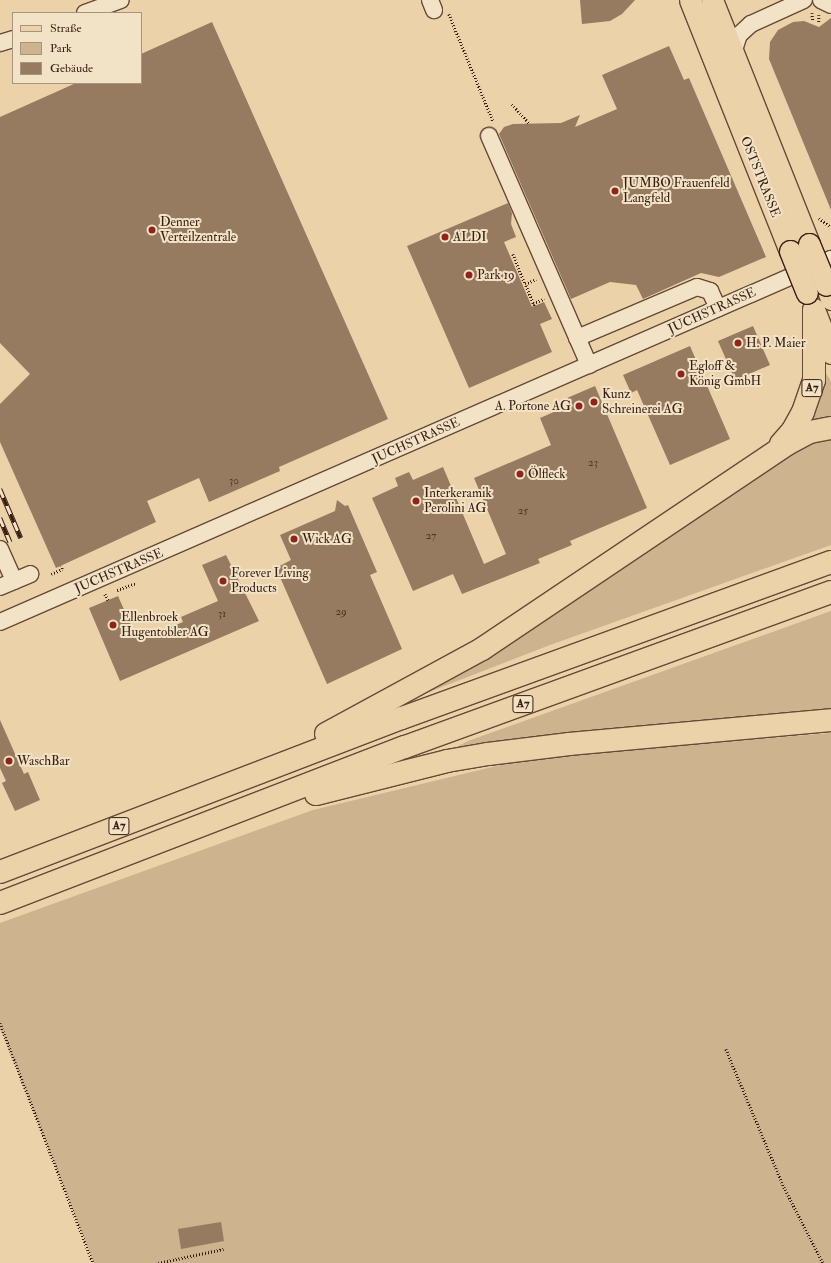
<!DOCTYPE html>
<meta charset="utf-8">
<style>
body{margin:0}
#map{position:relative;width:831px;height:1263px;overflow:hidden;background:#ebd2a8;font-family:"IM FELL Double Pica",serif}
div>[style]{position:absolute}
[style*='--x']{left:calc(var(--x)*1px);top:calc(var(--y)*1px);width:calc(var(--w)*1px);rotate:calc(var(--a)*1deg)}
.green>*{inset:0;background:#cdb38e}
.building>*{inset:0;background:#967b60}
.path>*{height:2.5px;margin-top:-1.25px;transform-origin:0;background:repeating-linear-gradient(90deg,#3a1d12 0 1px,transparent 0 3px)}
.roads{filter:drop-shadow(1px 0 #664a38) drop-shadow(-1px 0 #664a38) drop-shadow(0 1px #664a38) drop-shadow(0 -1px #664a38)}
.minor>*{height:16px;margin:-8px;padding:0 8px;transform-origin:8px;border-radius:8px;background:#f2e2c6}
.major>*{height:21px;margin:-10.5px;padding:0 10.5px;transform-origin:10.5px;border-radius:10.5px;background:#ebd2a8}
.highway>*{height:22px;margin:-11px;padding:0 11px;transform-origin:11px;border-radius:11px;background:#ebd2a8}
.rail>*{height:4.5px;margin-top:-2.25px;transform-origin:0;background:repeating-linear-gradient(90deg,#f2e2c6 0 9px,#3a1d12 0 18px);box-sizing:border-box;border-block:1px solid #3a1d12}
.bridges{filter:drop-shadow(1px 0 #3a1d12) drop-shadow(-1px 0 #3a1d12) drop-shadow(0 1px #3a1d12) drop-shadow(0 -1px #3a1d12)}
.major-bridge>*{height:21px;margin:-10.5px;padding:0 10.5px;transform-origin:10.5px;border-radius:10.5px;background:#ebd2a8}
.dots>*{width:11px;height:11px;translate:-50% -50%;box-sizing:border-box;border:2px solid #f2e2c6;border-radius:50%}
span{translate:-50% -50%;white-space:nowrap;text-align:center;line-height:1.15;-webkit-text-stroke:4px #f2e2c6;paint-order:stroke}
.number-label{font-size:11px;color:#513426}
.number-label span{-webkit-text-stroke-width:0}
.shield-label span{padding:1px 3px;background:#f2e2c6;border:1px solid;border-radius:3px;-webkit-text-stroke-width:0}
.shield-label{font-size:12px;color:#3a1d12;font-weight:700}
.street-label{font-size:13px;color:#3a1d12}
.poi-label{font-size:13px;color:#3a1d12}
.left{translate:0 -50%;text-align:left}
.right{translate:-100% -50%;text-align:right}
.legend{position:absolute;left:12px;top:12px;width:130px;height:72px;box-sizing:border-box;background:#f2e2c6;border:1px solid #a8937e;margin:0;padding:5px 7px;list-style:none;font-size:12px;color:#3a1d12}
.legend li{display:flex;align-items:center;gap:8px;height:20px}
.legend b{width:20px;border:1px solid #a8937e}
</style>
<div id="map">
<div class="green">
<div style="clip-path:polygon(824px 370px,831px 381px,831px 421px,807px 421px)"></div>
<div style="clip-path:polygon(831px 436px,831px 545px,550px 645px,416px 697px,804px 445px)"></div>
<div style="clip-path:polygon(831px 611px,831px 711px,447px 752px,468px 741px)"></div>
<div style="clip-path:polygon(831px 733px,831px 1263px,94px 1263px,0 1028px,0 923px,313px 810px,530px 758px)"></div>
</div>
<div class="building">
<div style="clip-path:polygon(580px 0,635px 0,622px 14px,610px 21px,582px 24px)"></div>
<div style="clip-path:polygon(831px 18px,831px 210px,769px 59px,770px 42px,778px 30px,793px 22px,804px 21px,819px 27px)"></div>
<div style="clip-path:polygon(212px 22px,388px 419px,279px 467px,280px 471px,209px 502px,199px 478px,147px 501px,156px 522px,56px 568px,0 442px,0 404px,30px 374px,0 343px,0 117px,76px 83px,141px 83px,141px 54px)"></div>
<div style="clip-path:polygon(669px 46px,684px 80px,689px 78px,766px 257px,719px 277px,701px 273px,643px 299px,636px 285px,610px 282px,571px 299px,499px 134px,504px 127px,513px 124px,561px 123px,580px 115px,575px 127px,617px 109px,602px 75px)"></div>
<div style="clip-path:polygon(508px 203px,512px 213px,511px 224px,516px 237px,504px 242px,532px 307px,544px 302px,552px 319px,540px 324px,552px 352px,469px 388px,407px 246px)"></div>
<div style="clip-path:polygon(753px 326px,770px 365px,735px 380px,718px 341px)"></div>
<div style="clip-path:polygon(690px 346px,730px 439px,670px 465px,637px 390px,631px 393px,623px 375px)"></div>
<div style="clip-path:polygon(595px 386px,647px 508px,570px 541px,572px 545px,538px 559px,540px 563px,462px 594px,453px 574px,413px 591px,372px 498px,398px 486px,395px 478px,409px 472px,413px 480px,443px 467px,484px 564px,506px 554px,474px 478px,551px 445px,540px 418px,570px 405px,567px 398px)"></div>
<div style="clip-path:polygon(337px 500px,345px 506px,348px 505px,377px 572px,370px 575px,402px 649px,327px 684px,276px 568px,291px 560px,280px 535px,335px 511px)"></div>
<div style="clip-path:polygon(226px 555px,259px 621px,120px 681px,89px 608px,118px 596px,138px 641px,183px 622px,181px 617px,218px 601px,202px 565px)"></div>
<div style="clip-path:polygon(0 720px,24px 774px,28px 772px,40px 800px,15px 811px,2px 783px,6px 781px,0 768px)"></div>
<div style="clip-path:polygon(221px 1222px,224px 1241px,181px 1249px,178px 1229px)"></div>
</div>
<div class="path">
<div style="--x:812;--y:13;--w:7;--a:82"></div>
<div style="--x:449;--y:14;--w:116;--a:67.6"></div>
<div style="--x:819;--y:15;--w:8;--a:90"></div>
<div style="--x:512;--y:104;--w:27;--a:48"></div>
<div style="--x:819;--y:218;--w:15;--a:37"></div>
<div style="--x:513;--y:254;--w:32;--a:68"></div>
<div style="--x:533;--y:303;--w:12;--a:-20"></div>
<div style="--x:534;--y:306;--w:24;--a:-112"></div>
<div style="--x:525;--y:284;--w:12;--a:-24"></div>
<div style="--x:51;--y:574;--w:12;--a:-24"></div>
<div style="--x:62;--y:569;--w:3;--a:-108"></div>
<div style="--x:117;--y:590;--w:20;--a:-20"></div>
<div style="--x:105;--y:594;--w:7;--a:63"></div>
<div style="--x:0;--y:1023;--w:257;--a:68.8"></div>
<div style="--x:726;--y:1049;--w:150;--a:67.2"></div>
<div style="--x:784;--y:1187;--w:85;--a:62.8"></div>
<div style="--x:158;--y:1263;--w:67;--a:-12"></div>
</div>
<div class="roads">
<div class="minor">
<div style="--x:430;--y:0;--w:11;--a:68"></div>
<div style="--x:821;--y:0;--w:11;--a:27"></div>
<div style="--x:85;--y:13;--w:38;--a:-20"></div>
<div style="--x:0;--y:43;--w:14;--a:-17"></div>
<div style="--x:733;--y:53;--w:19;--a:-72"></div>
<div style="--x:739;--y:35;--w:16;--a:-43"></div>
<div style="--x:751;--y:24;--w:58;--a:-24.4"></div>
<div style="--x:489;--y:136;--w:250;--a:66.4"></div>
<div style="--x:577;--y:338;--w:130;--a:-23"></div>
<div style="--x:697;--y:287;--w:14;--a:17"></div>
<div style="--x:710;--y:291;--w:19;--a:65"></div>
<div style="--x:0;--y:549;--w:35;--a:66"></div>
<div style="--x:0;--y:587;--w:33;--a:-23"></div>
<div style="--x:0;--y:622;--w:907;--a:-23.6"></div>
</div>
<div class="major">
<div style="--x:690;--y:0;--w:270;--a:68.3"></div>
<div style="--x:712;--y:0;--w:263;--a:68.3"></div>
<div style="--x:826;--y:285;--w:15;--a:70"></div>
<div style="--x:815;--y:312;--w:44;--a:68.7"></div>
</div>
<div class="highway">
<div style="--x:781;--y:444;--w:18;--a:-49"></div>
<div style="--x:793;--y:430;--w:21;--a:-61"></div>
<div style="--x:803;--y:412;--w:34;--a:-71"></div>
<div style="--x:814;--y:380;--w:70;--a:-90"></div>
<div style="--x:326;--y:734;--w:178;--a:-28.6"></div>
<div style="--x:482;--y:649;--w:367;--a:-33.9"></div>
<div style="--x:787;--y:444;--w:26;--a:-28"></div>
<div style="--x:810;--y:432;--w:21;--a:-11"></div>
<div style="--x:316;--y:794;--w:135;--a:-14.1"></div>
<div style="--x:447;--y:761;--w:42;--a:-9.7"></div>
<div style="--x:488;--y:754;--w:82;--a:-7"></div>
<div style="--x:569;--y:744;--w:263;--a:-5.2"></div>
<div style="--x:0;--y:872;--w:430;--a:-21"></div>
<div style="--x:402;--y:718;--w:456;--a:-20"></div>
<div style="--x:0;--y:903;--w:434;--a:-21.1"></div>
<div style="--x:405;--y:747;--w:453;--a:-20"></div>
</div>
</div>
<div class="rail">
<div style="--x:0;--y:489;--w:53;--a:66.8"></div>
<div style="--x:0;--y:518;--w:26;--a:67"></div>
</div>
<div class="bridges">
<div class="major-bridge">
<div style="--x:809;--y:244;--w:44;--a:67.5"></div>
<div style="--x:790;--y:251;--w:45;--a:68"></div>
</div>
</div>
<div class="dots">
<div style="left:615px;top:191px;background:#8f2418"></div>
<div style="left:152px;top:230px;background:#8f2418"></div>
<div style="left:445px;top:237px;background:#8f2418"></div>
<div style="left:469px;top:275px;background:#8f2418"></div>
<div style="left:738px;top:343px;background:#8f2418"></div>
<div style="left:681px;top:374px;background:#8f2418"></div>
<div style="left:594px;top:402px;background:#8f2418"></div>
<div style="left:579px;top:406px;background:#8f2418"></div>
<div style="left:520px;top:474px;background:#8f2418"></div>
<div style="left:416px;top:501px;background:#8f2418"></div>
<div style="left:294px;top:539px;background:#8f2418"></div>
<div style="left:223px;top:581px;background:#8f2418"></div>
<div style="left:113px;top:625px;background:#8f2418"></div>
<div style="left:9px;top:761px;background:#8f2418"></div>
</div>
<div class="number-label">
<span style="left:593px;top:463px">23</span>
<span style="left:234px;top:481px">30</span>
<span style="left:523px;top:511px">25</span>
<span style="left:431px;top:536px">27</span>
<span style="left:341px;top:612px">29</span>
<span style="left:222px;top:614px">31</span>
</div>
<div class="shield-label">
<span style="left:812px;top:388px">A7</span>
<span style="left:523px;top:704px">A7</span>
<span style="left:119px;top:826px">A7</span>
</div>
<div class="street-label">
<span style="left:760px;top:177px;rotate:68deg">OSTSTRASSE</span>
<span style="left:712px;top:311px;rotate:-24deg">JUCHSTRASSE</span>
<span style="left:416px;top:441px;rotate:-24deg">JUCHSTRASSE</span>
<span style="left:119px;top:571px;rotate:-23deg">JUCHSTRASSE</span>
</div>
<div class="poi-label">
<span class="left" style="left:623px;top:191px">JUMBO Frauenfeld<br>Langfeld</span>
<span class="left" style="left:160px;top:230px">Denner<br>Verteilzentrale</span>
<span class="left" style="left:453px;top:237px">ALDI</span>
<span class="left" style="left:477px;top:275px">Park 19</span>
<span class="left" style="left:746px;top:343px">H. P. Maier</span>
<span class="left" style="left:689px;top:374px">Egloff &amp;<br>König GmbH</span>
<span class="left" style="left:602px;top:402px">Kunz<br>Schreinerei AG</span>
<span class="right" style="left:571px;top:406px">A. Portone AG</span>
<span class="left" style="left:528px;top:474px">Ölfleck</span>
<span class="left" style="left:424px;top:501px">Interkeramik<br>Perolini AG</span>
<span class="left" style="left:302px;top:539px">Wick AG</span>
<span class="left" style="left:231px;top:581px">Forever Living<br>Products</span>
<span class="left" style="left:121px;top:625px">Ellenbroek<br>Hugentobler AG</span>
<span class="left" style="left:17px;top:761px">WaschBar</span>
</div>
<ul class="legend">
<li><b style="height:5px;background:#ebd2a8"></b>Straße</li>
<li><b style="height:11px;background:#cdb38e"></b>Park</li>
<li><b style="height:11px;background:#967b60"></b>Gebäude</li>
</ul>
</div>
